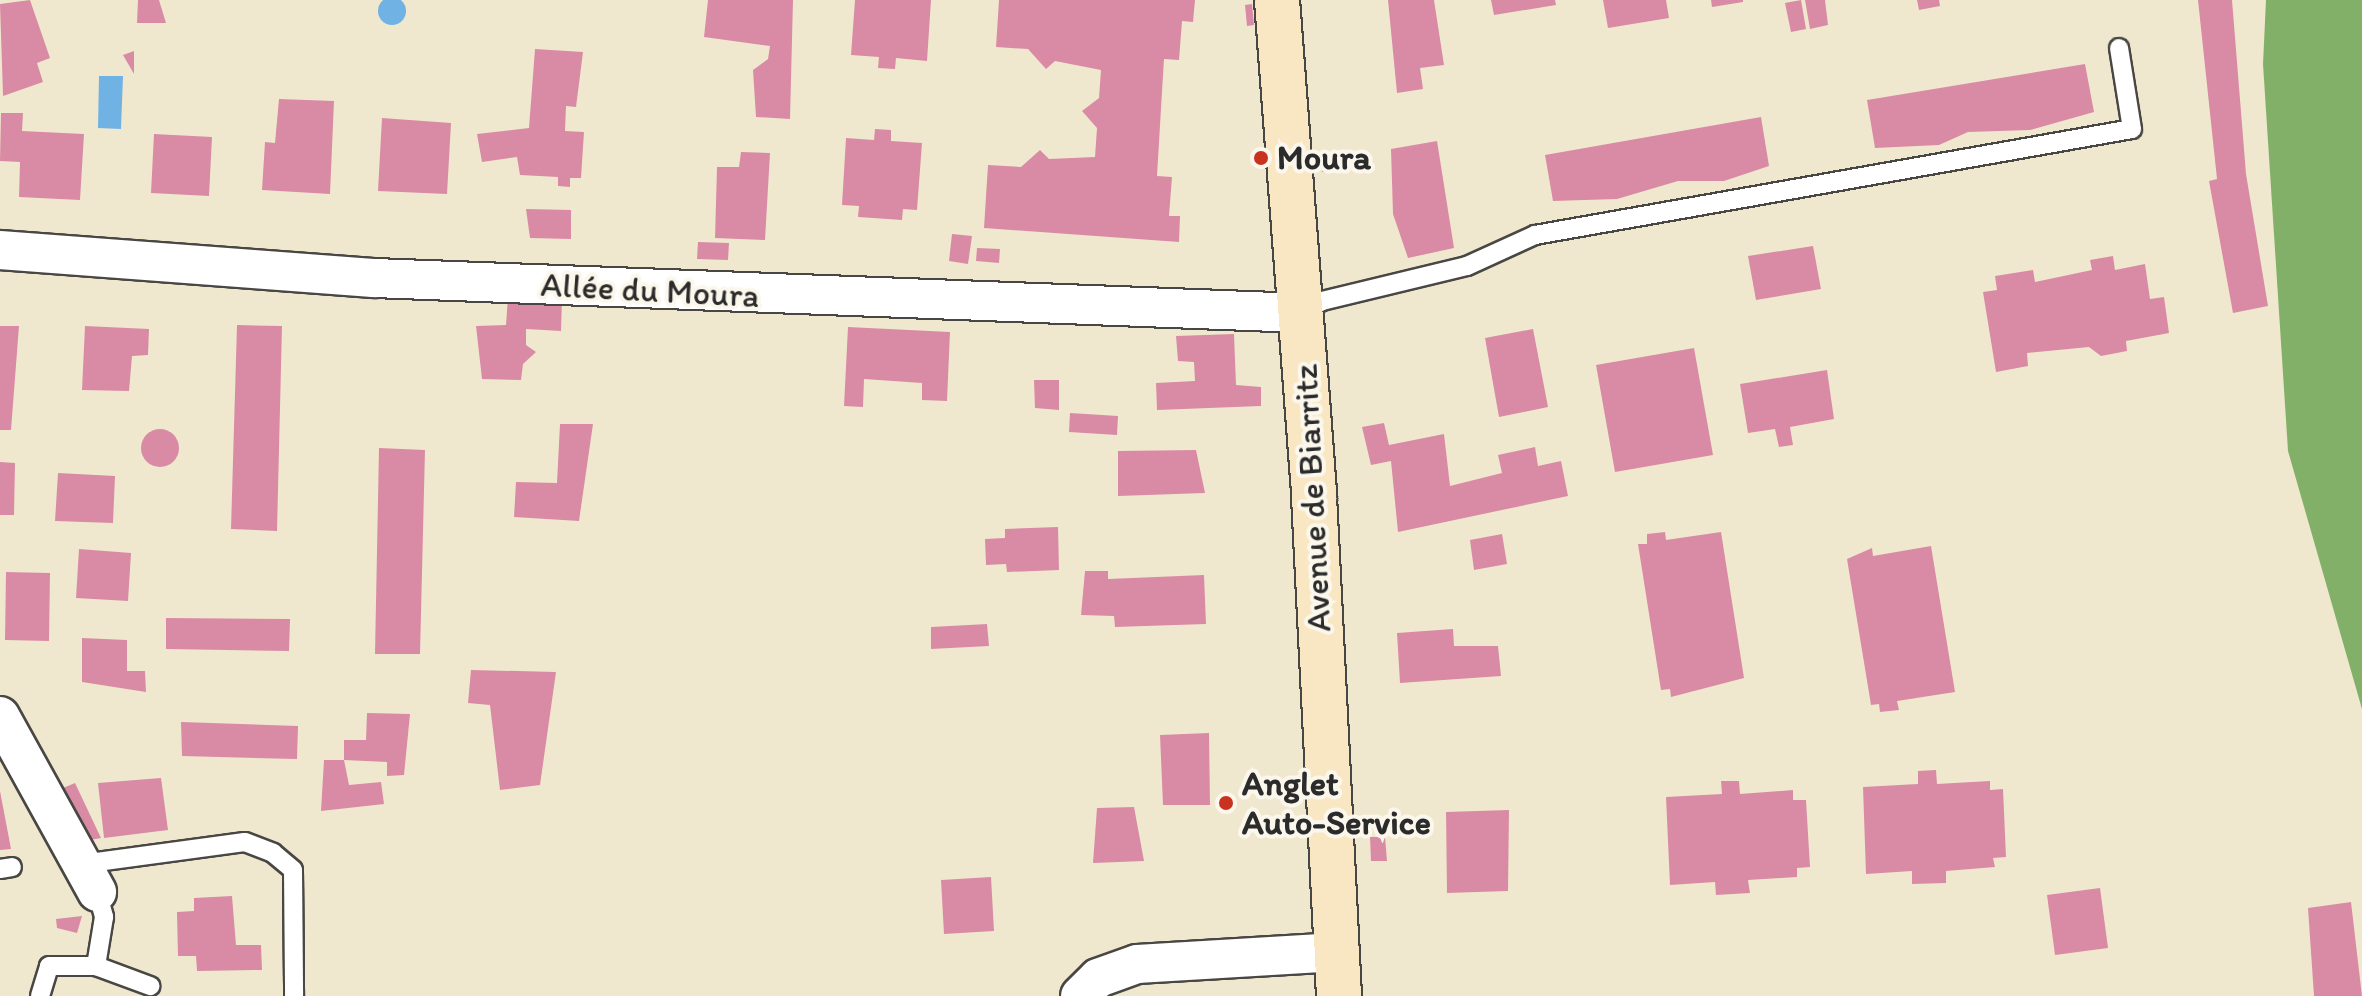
<!DOCTYPE html>
<meta charset="utf-8">
<style>
body{margin:0}
#map{position:relative;width:2362px;height:996px;overflow:hidden;background:#f0e8ce;font-family:Itim,sans-serif}
div>[style]{position:absolute}
[style*='--x']{left:calc(var(--x)*1px);top:calc(var(--y)*1px);width:calc(var(--w)*1px);rotate:calc(var(--a)*1deg)}
.forest>*{inset:0;background:#82b068}
.water>*{inset:0;background:#71b2e5}
.round{border-radius:50%}
.building>*{inset:0;background:#d98ba5}
.roads{filter:drop-shadow(2px 0 #494743) drop-shadow(-2px 0 #494743) drop-shadow(0 2px #494743) drop-shadow(0 -2px #494743)}
.service>*{height:18px;margin:-9px;padding:0 9px;transform-origin:9px;border-radius:9px;background:#fff}
.minor>*{height:38px;margin:-19px;padding:0 19px;transform-origin:19px;border-radius:19px;background:#fff}
.secondary>*{height:44px;margin:-22px;padding:0 22px;transform-origin:22px;border-radius:22px;background:#f9e7c3}
.dots>*{width:22px;height:22px;translate:-50% -50%;box-sizing:border-box;border:4px solid #fbf7ec;border-radius:50%}
span{translate:-50% -50%;white-space:nowrap;text-align:center;line-height:1.15;-webkit-text-stroke:8px #fbf7ec;paint-order:stroke}
.poi-label{font-size:34px;color:#2b2b2b;font-weight:700}
.left{translate:0 -50%;text-align:left}
.street-label{font-size:34px;color:#2b2b2b}
</style>
<div id="map">
<div class="forest">
<div style="clip-path:polygon(2266px 0,2362px 0,2362px 709px,2288px 451px,2263px 64px)"></div>
</div>
<div class="water">
<div class="round" style="left:378px;top:-3px;width:28px;height:28px"></div>
<div style="clip-path:polygon(99px 76px,123px 76px,121px 129px,98px 128px)"></div>
</div>
<div class="building">
<div style="clip-path:polygon(30px 0,50px 58px,37px 63px,43px 82px,3px 96px,0 4px)"></div>
<div style="clip-path:polygon(138px 0,159px 0,166px 23px,137px 23px)"></div>
<div style="clip-path:polygon(708px 0,793px 0,790px 119px,756px 117px,753px 70px,768px 59px,770px 46px,704px 37px)"></div>
<div style="clip-path:polygon(855px 0,931px 0,927px 61px,896px 58px,895px 69px,878px 68px,879px 57px,851px 55px)"></div>
<div style="clip-path:polygon(999px 0,1195px 0,1193px 22px,1182px 21px,1179px 60px,1164px 59px,1162px 92px,1157px 176px,1172px 177px,1169px 216px,1180px 216px,1179px 242px,984px 228px,988px 165px,1021px 167px,1040px 150px,1049px 159px,1095px 157px,1097px 128px,1082px 111px,1099px 98px,1101px 70px,1055px 61px,1046px 69px,1028px 49px,996px 47px)"></div>
<div style="clip-path:polygon(1388px 0,1434px 0,1444px 65px,1420px 68px,1423px 89px,1397px 93px)"></div>
<div style="clip-path:polygon(1491px 0,1555px 0,1556px 5px,1494px 15px)"></div>
<div style="clip-path:polygon(1603px 0,1666px 0,1669px 18px,1608px 28px)"></div>
<div style="clip-path:polygon(1711px 0,1743px 0,1743px 2px,1712px 7px)"></div>
<div style="clip-path:polygon(1801px 0,1806px 29px,1791px 32px,1785px 3px)"></div>
<div style="clip-path:polygon(1805px 0,1825px 0,1828px 25px,1810px 29px)"></div>
<div style="clip-path:polygon(1917px 0,1939px 0,1940px 6px,1919px 10px)"></div>
<div style="clip-path:polygon(2198px 0,2232px 0,2246px 174px,2268px 306px,2233px 313px,2209px 181px,2217px 179px)"></div>
<div style="clip-path:polygon(1252px 4px,1254px 25px,1247px 26px,1245px 5px)"></div>
<div style="clip-path:polygon(535px 49px,583px 52px,576px 107px,566px 106px,565px 131px,584px 132px,581px 178px,570px 178px,570px 187px,558px 186px,558px 177px,520px 175px,517px 157px,482px 162px,477px 134px,529px 128px)"></div>
<div style="clip-path:polygon(134px 51px,134px 74px,123px 55px)"></div>
<div style="clip-path:polygon(2085px 64px,2094px 112px,2030px 130px,1968px 132px,1939px 145px,1875px 148px,1867px 100px)"></div>
<div style="clip-path:polygon(279px 99px,334px 101px,330px 194px,262px 190px,265px 142px,275px 143px)"></div>
<div style="clip-path:polygon(1px 113px,23px 113px,22px 131px,84px 134px,80px 200px,19px 197px,20px 162px,0 161px)"></div>
<div style="clip-path:polygon(1761px 117px,1769px 166px,1724px 181px,1678px 181px,1617px 199px,1553px 201px,1545px 155px)"></div>
<div style="clip-path:polygon(382px 118px,451px 123px,447px 194px,378px 191px)"></div>
<div style="clip-path:polygon(875px 129px,891px 130px,891px 141px,922px 143px,917px 210px,903px 209px,902px 220px,858px 217px,859px 206px,842px 205px,846px 138px,874px 140px)"></div>
<div style="clip-path:polygon(154px 134px,212px 137px,209px 196px,151px 193px)"></div>
<div style="clip-path:polygon(1437px 141px,1454px 248px,1408px 258px,1393px 214px,1391px 149px)"></div>
<div style="clip-path:polygon(1320px 151px,1327px 151px,1329px 172px,1322px 172px)"></div>
<div style="clip-path:polygon(741px 152px,770px 153px,765px 240px,715px 238px,717px 167px,739px 167px)"></div>
<div style="clip-path:polygon(526px 209px,571px 210px,571px 239px,530px 238px)"></div>
<div style="clip-path:polygon(952px 234px,972px 236px,968px 264px,949px 261px)"></div>
<div style="clip-path:polygon(698px 242px,729px 243px,728px 260px,697px 259px)"></div>
<div style="clip-path:polygon(1813px 246px,1821px 289px,1756px 300px,1748px 256px)"></div>
<div style="clip-path:polygon(977px 248px,1000px 249px,999px 263px,976px 261px)"></div>
<div style="clip-path:polygon(2113px 256px,2115px 270px,2145px 264px,2150px 299px,2164px 297px,2169px 333px,2126px 341px,2127px 351px,2101px 356px,2089px 347px,2027px 353px,2028px 366px,1996px 372px,1983px 292px,1997px 290px,1995px 276px,2033px 270px,2035px 282px,2092px 270px,2090px 260px)"></div>
<div style="clip-path:polygon(508px 297px,562px 299px,561px 331px,526px 329px,526px 345px,536px 352px,523px 364px,521px 380px,482px 379px,476px 326px,506px 325px)"></div>
<div style="clip-path:polygon(237px 325px,282px 326px,277px 531px,231px 529px)"></div>
<div style="clip-path:polygon(0 326px,19px 326px,11px 430px,0 430px)"></div>
<div style="clip-path:polygon(85px 326px,149px 329px,148px 355px,132px 356px,129px 391px,82px 390px)"></div>
<div style="clip-path:polygon(848px 327px,950px 332px,947px 401px,922px 400px,922px 383px,864px 379px,863px 407px,844px 406px)"></div>
<div style="clip-path:polygon(1533px 329px,1548px 407px,1499px 417px,1485px 338px)"></div>
<div style="clip-path:polygon(1234px 334px,1236px 385px,1261px 387px,1261px 406px,1157px 410px,1156px 383px,1195px 381px,1194px 362px,1178px 361px,1176px 336px)"></div>
<div style="clip-path:polygon(1694px 348px,1713px 455px,1615px 472px,1596px 365px)"></div>
<div style="clip-path:polygon(1827px 370px,1834px 419px,1790px 427px,1793px 445px,1779px 447px,1775px 429px,1748px 433px,1740px 384px)"></div>
<div style="clip-path:polygon(1034px 380px,1059px 380px,1059px 410px,1035px 408px)"></div>
<div style="clip-path:polygon(1070px 413px,1118px 416px,1117px 435px,1069px 432px)"></div>
<div style="clip-path:polygon(1384px 423px,1389px 445px,1444px 434px,1450px 486px,1502px 473px,1498px 455px,1535px 447px,1538px 466px,1561px 461px,1568px 496px,1398px 532px,1391px 461px,1371px 465px,1362px 427px)"></div>
<div style="clip-path:polygon(560px 424px,593px 424px,579px 521px,514px 517px,516px 482px,557px 483px)"></div>
<div class="round" style="left:141px;top:429px;width:38px;height:38px"></div>
<div style="clip-path:polygon(379px 448px,425px 450px,420px 654px,375px 654px)"></div>
<div style="clip-path:polygon(1196px 450px,1205px 493px,1118px 496px,1118px 451px)"></div>
<div style="clip-path:polygon(0 462px,15px 463px,14px 515px,0 515px)"></div>
<div style="clip-path:polygon(58px 473px,115px 476px,113px 523px,55px 521px)"></div>
<div style="clip-path:polygon(1058px 527px,1059px 570px,1007px 572px,1006px 564px,986px 565px,985px 539px,1005px 538px,1005px 529px)"></div>
<div style="clip-path:polygon(1665px 532px,1666px 540px,1721px 532px,1744px 678px,1671px 697px,1670px 689px,1661px 690px,1638px 544px,1647px 544px,1647px 534px)"></div>
<div style="clip-path:polygon(1502px 534px,1507px 564px,1474px 570px,1470px 540px)"></div>
<div style="clip-path:polygon(1931px 546px,1955px 692px,1897px 701px,1899px 710px,1880px 712px,1879px 704px,1871px 705px,1847px 559px,1872px 548px,1873px 556px)"></div>
<div style="clip-path:polygon(79px 549px,131px 553px,128px 601px,76px 598px)"></div>
<div style="clip-path:polygon(1085px 571px,1108px 571px,1108px 579px,1204px 575px,1206px 624px,1115px 627px,1114px 616px,1081px 615px)"></div>
<div style="clip-path:polygon(6px 572px,50px 573px,49px 641px,5px 640px)"></div>
<div style="clip-path:polygon(166px 618px,290px 619px,289px 651px,166px 649px)"></div>
<div style="clip-path:polygon(987px 624px,989px 646px,931px 649px,931px 627px)"></div>
<div style="clip-path:polygon(1453px 629px,1454px 646px,1498px 646px,1501px 676px,1400px 683px,1397px 633px)"></div>
<div style="clip-path:polygon(82px 638px,127px 640px,127px 671px,145px 671px,146px 692px,82px 682px)"></div>
<div style="clip-path:polygon(471px 670px,556px 672px,540px 785px,500px 790px,490px 705px,468px 703px)"></div>
<div style="clip-path:polygon(367px 713px,410px 714px,404px 775px,387px 776px,387px 762px,344px 760px,344px 740px,366px 740px)"></div>
<div style="clip-path:polygon(181px 722px,298px 726px,297px 759px,182px 756px)"></div>
<div style="clip-path:polygon(1209px 733px,1210px 805px,1163px 805px,1160px 735px)"></div>
<div style="clip-path:polygon(324px 760px,344px 760px,349px 785px,381px 782px,384px 804px,321px 811px)"></div>
<div style="clip-path:polygon(1936px 770px,1937px 784px,1990px 781px,1990px 790px,2003px 789px,2006px 857px,1993px 858px,1995px 867px,1946px 871px,1946px 883px,1912px 884px,1912px 871px,1866px 874px,1863px 787px,1918px 784px,1918px 771px)"></div>
<div style="clip-path:polygon(161px 778px,168px 830px,104px 838px,98px 783px)"></div>
<div style="clip-path:polygon(1721px 781px,1739px 781px,1740px 794px,1793px 790px,1793px 800px,1806px 800px,1810px 867px,1797px 868px,1797px 877px,1748px 880px,1750px 893px,1716px 895px,1715px 882px,1670px 885px,1666px 797px,1722px 794px)"></div>
<div style="clip-path:polygon(75px 783px,101px 838px,90px 840px,77px 819px,63px 788px)"></div>
<div style="clip-path:polygon(0 791px,11px 849px,0 850px)"></div>
<div style="clip-path:polygon(1134px 807px,1144px 861px,1093px 863px,1097px 808px)"></div>
<div style="clip-path:polygon(1509px 810px,1508px 891px,1447px 893px,1446px 812px)"></div>
<div style="clip-path:polygon(1370px 837px,1385px 837px,1387px 861px,1371px 861px)"></div>
<div style="clip-path:polygon(991px 877px,994px 931px,944px 934px,941px 880px)"></div>
<div style="clip-path:polygon(2100px 888px,2108px 948px,2055px 955px,2047px 895px)"></div>
<div style="clip-path:polygon(232px 896px,236px 945px,261px 945px,262px 970px,197px 971px,196px 956px,178px 956px,177px 912px,194px 911px,194px 898px)"></div>
<div style="clip-path:polygon(2351px 902px,2362px 996px,2314px 996px,2308px 908px)"></div>
<div style="clip-path:polygon(82px 916px,77px 933px,57px 928px,56px 919px)"></div>
</div>
<div class="roads">
<div class="service">
<div style="--x:1303;--y:312;--w:22;--a:-30"></div>
<div style="--x:1322;--y:301;--w:149;--a:-13.6"></div>
<div style="--x:1467;--y:266;--w:75;--a:-24.5"></div>
<div style="--x:1535;--y:235;--w:606;--a:-10.07"></div>
<div style="--x:2132;--y:129;--w:82;--a:-99.1"></div>
<div style="--x:82;--y:864;--w:164;--a:-7.7"></div>
<div style="--x:245;--y:842;--w:30;--a:21"></div>
<div style="--x:273;--y:853;--w:26;--a:40"></div>
<div style="--x:293;--y:870;--w:126;--a:89.5"></div>
<div style="--x:0;--y:869;--w:12;--a:-9"></div>
<div style="--x:97;--y:892;--w:26;--a:74"></div>
<div style="--x:104;--y:917;--w:50;--a:99.3"></div>
<div style="--x:96;--y:966;--w:58;--a:20.3"></div>
<div style="--x:40;--y:996;--w:31;--a:-73"></div>
<div style="--x:49;--y:966;--w:47;--a:0"></div>
</div>
<div class="minor">
<div style="--x:0;--y:250;--w:375;--a:4.3"></div>
<div style="--x:374;--y:278;--w:928;--a:2.16"></div>
<div style="--x:0;--y:716;--w:201;--a:61.1"></div>
<div style="--x:1080;--y:996;--w:25;--a:-45"></div>
<div style="--x:1098;--y:978;--w:41;--a:-19.7"></div>
<div style="--x:1137;--y:964;--w:201;--a:-3.4"></div>
</div>
<div class="secondary">
<div style="--x:1277;--y:0;--w:497;--a:85.7"></div>
<div style="--x:1314;--y:496;--w:501;--a:87.14"></div>
</div>
</div>
<div class="dots">
<div style="left:1261px;top:158px;background:#c8321e"></div>
<div style="left:1226px;top:803px;background:#c8321e"></div>
</div>
<div class="poi-label">
<span class="left" style="left:1277px;top:158px">Moura</span>
<span class="left" style="left:1242px;top:803px">Anglet<br>Auto-Service</span>
</div>
<div class="street-label">
<span style="left:650px;top:290px;rotate:3deg">Allée du Moura</span>
<span style="left:1312px;top:498px;rotate:-93deg">Avenue de Biarritz</span>
</div>
</div>
